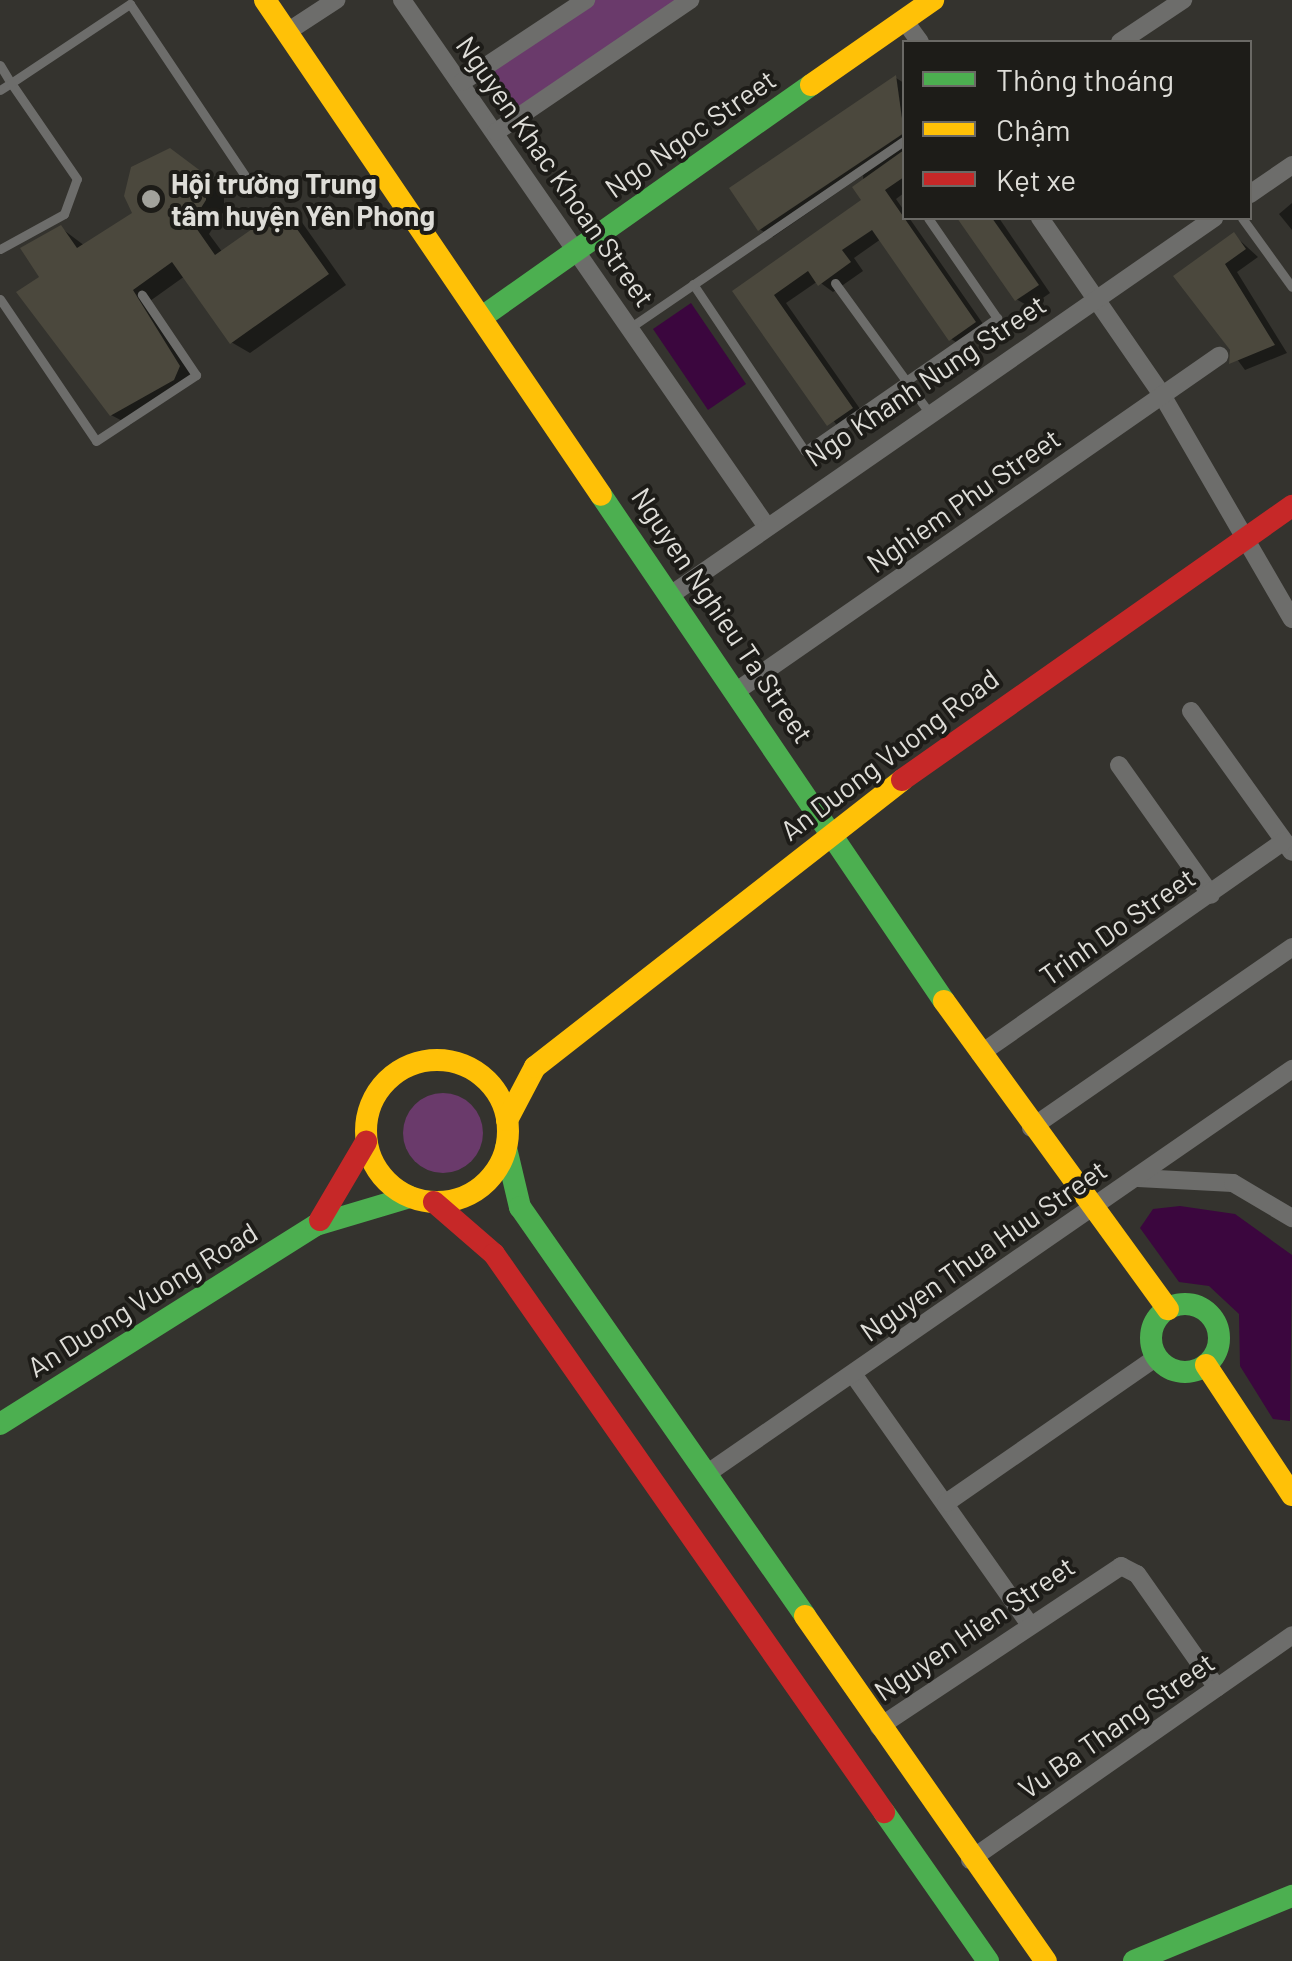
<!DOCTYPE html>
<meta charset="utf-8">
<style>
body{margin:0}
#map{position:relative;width:1292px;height:1961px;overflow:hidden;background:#34332e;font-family:Barlow,sans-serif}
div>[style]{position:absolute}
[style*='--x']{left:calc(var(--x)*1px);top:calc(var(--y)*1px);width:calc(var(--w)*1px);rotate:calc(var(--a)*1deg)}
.green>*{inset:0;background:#6a3a6b}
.round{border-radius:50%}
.water>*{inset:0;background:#3b063e}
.shadow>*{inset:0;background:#0007}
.building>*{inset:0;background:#4b483d}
.lane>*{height:9px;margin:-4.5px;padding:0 4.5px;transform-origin:4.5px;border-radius:4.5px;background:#6d6d6b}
.street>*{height:18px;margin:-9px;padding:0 9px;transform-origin:9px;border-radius:9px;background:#6d6d6b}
.fast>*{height:22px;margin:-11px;padding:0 11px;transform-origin:11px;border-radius:11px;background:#4caf50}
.fast>.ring{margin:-11px;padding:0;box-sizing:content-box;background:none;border:22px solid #4caf50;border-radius:50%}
.slow>*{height:22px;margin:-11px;padding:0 11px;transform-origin:11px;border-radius:11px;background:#ffc107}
.slow>.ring{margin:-11px;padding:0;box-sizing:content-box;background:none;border:22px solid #ffc107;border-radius:50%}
.jam>*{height:22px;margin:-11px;padding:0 11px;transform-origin:11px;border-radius:11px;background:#c62828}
.dots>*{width:28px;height:28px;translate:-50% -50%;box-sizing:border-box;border:5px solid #1d1c18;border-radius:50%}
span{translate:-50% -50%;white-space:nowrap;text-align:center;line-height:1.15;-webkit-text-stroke:8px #1d1c18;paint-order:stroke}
.street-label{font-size:28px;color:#deddd8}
.poi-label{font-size:28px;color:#deddd8;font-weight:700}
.left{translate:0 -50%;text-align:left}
.legend{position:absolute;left:902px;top:40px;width:350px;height:180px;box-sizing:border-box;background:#1d1c18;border:2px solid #6a6965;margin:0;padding:12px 18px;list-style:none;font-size:30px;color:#deddd8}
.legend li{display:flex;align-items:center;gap:20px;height:50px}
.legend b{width:50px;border:2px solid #6a6965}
</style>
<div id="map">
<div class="green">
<div style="clip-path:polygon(594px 0,677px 0,512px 111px,502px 108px,486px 85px,489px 73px)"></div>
<div class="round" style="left:403px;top:1093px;width:80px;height:80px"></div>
</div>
<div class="water">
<div style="clip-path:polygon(691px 303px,746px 384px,708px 410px,653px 329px)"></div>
<div style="clip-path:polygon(1180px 1206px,1235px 1214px,1292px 1255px,1290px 1421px,1273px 1419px,1240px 1366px,1239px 1314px,1209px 1286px,1179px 1282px,1140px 1228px,1153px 1209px)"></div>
</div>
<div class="shadow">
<div style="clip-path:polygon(896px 78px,904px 83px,904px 193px,896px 199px,988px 331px,964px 347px,951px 339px,881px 239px,854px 258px,863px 271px,833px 292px,818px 281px,786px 303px,865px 416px,842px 432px,735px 291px,865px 201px,863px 175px,773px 237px,759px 229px)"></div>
<div style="clip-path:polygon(170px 151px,224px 188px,224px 211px,209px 234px,223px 253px,282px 211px,301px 221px,346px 285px,250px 353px,231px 342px,185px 276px,150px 301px,197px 377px,130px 425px,111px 415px,42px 278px,61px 228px,85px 246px,135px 214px)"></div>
<div style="clip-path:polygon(1292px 203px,1292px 230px,1279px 214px)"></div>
<div style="clip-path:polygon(960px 218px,999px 218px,1050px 293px,1030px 307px,1016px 299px)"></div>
<div style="clip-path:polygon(1234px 235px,1258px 257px,1237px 272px,1287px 353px,1245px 370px,1176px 276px)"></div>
</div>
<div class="building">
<div style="clip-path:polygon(896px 75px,904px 133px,758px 231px,729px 188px)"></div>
<div style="clip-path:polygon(170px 148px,206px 175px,206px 200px,192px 222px,215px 255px,282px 208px,329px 274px,230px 344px,172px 262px,133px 290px,180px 366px,174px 380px,110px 416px,16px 292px,39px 277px,20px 248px,61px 225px,77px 248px,132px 213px,124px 196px,131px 167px)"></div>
<div style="clip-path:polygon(904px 150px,904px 177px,885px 190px,976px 322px,949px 341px,872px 230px,842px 250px,851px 262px,818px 286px,808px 271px,774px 295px,853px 408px,827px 426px,732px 291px,861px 200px,852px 187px)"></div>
<div style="clip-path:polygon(957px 218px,992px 218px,1039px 285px,1015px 301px)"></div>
<div style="clip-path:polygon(1234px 232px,1246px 249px,1225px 264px,1275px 345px,1229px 364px,1230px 350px,1173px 276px)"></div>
</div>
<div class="lane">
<div style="--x:0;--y:65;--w:21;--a:59"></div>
<div style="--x:11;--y:83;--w:13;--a:148"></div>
<div style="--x:1242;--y:218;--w:85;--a:54.1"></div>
<div style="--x:0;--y:249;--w:73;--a:-28.7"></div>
<div style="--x:64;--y:214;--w:37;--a:-70"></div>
<div style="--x:77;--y:179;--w:116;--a:-124.5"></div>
<div style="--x:11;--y:83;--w:143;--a:-33.6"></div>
<div style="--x:130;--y:4;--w:211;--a:56.2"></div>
<div style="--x:835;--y:283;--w:158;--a:54"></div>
<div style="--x:693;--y:284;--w:201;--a:56.2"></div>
<div style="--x:805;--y:451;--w:234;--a:-34.7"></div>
<div style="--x:997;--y:318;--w:121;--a:-124.6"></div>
<div style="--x:0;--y:299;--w:171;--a:55.9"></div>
<div style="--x:96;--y:441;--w:120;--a:-33.4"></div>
<div style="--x:196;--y:375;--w:97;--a:-124"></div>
<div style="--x:631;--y:327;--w:330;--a:-34.3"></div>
</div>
<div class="street">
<div style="--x:402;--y:0;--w:637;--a:55.29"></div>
<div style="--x:904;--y:20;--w:27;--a:54"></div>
<div style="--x:287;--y:32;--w:59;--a:-33.1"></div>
<div style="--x:1120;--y:42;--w:76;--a:-33.7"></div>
<div style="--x:462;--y:82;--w:149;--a:-33.5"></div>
<div style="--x:496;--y:132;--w:235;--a:-34.2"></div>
<div style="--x:1250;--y:194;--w:51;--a:-34.6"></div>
<div style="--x:1040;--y:218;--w:215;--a:55.4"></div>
<div style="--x:1162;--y:395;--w:259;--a:59.9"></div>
<div style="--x:672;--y:594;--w:660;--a:-34.75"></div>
<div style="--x:738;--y:690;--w:586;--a:-34.78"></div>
<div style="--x:1191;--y:711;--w:173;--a:54.4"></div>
<div style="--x:1119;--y:765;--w:159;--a:54.7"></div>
<div style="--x:980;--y:1054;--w:371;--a:-35"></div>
<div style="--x:1031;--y:1128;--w:318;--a:-34.7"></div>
<div style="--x:1138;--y:1178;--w:95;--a:3"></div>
<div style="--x:1233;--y:1183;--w:69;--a:30.7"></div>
<div style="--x:853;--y:1374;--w:304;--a:54.8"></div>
<div style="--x:705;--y:1475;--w:714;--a:-34.67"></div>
<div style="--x:946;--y:1503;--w:257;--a:-34.7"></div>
<div style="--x:879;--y:1727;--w:291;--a:-33.6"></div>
<div style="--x:1121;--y:1566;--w:18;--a:27"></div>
<div style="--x:1137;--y:1574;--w:139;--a:54.9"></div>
<div style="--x:970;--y:1860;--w:393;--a:-34.9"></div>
</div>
<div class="fast">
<div style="--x:482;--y:317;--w:403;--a:-35.2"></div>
<div style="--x:601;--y:495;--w:611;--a:55.87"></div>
<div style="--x:506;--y:1148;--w:61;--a:76.7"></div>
<div style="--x:520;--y:1207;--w:499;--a:55.1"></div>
<div class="ring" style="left:1151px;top:1304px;width:46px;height:46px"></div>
<div style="--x:0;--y:1424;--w:373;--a:-32.2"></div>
<div style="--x:316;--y:1225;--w:98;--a:-16.6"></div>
<div style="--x:884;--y:1812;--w:182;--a:55.1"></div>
<div style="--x:1134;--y:1961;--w:171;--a:-22.4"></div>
</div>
<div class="slow">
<div style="--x:265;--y:0;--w:598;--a:55.83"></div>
<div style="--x:811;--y:85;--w:149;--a:-34.9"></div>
<div style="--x:944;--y:1001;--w:381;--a:54"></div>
<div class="ring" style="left:366px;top:1060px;width:120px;height:120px"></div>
<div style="--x:507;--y:1120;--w:60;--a:-62.2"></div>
<div style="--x:535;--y:1067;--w:466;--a:-38"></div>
<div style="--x:1206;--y:1365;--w:156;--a:56.5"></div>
<div style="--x:805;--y:1616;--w:421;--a:55.1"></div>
</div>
<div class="jam">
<div style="--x:902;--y:780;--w:477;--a:-35.1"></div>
<div style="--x:434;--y:1202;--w:79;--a:40.9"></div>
<div style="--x:494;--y:1254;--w:681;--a:55.05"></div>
<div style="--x:320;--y:1220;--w:91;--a:-59.5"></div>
</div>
<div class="dots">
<div style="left:151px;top:199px;background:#a2a29c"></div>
</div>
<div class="street-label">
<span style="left:690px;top:133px;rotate:-35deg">Ngo Ngoc Street</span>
<span style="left:556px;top:171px;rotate:55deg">Nguyen Khac Khoan Street</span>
<span style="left:925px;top:380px;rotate:-34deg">Ngo Khanh Nung Street</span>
<span style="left:963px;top:500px;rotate:-35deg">Nghiem Phu Street</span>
<span style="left:723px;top:615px;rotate:56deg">Nguyen Nghieu Ta Street</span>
<span style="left:889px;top:754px;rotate:-37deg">An Duong Vuong Road</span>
<span style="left:1117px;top:926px;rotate:-35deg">Trinh Do Street</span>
<span style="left:983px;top:1250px;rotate:-35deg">Nguyen Thua Huu Street</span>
<span style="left:142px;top:1299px;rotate:-32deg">An Duong Vuong Road</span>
<span style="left:974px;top:1628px;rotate:-34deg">Nguyen Hien Street</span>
<span style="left:1116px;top:1725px;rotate:-35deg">Vu Ba Thang Street</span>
</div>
<div class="poi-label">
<span class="left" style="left:171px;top:199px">Hội trường Trung<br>tâm huyện Yên Phong</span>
</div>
<ul class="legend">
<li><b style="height:12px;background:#4caf50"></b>Thông thoáng</li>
<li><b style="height:12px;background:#ffc107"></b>Chậm</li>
<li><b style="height:12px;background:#c62828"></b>Kẹt xe</li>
</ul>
</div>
